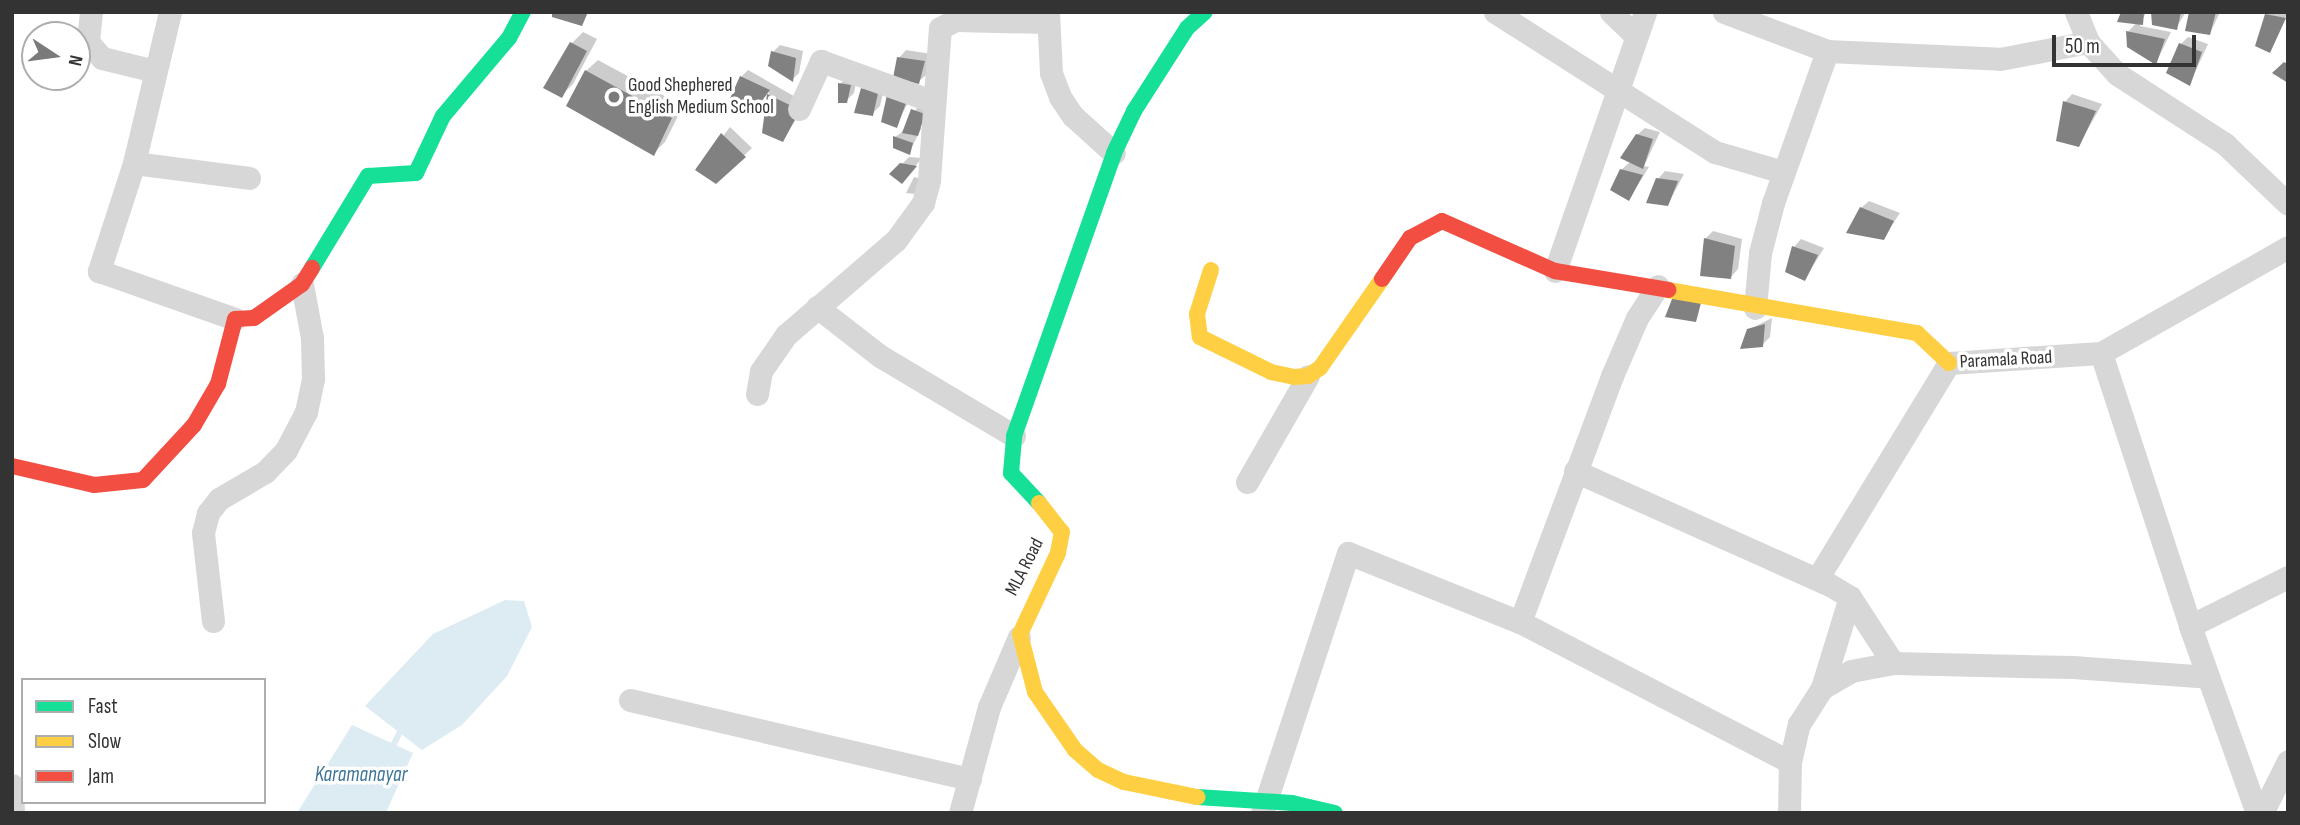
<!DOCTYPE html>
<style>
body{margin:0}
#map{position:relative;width:2300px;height:825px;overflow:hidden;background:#fff;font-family:"Sofia Sans Condensed",sans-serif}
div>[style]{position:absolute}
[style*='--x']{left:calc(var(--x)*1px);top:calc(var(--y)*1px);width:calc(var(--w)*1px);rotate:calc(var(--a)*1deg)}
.water>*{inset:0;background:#ddebf3}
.shadow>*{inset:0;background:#0003}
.stream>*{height:6px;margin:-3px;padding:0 3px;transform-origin:3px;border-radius:3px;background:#ddebf3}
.building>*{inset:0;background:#818181}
.street>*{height:23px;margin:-11.5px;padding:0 11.5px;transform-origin:11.5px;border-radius:11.5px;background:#d7d7d7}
.fast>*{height:16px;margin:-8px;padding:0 8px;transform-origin:8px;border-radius:8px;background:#16e098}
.slow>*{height:16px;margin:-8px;padding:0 8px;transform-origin:8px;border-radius:8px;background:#ffcf43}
.jam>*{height:16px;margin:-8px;padding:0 8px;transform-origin:8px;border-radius:8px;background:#f24e42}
.dots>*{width:19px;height:19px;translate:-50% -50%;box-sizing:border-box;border:4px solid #fff;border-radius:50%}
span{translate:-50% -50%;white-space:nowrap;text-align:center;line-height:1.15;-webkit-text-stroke:7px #fff;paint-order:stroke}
.poi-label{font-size:19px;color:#333}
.left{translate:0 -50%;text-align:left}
.street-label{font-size:19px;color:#333}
.water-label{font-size:21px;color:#3f7597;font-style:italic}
.frame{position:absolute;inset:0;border:14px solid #333;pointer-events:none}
.legend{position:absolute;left:21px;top:678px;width:245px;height:126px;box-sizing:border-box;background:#fff;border:2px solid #adadad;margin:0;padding:9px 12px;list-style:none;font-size:21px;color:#333}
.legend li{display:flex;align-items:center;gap:14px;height:35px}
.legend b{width:35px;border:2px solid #adadad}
.north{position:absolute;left:21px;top:21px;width:70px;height:70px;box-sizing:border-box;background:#fff;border:2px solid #adadad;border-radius:50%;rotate:103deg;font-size:19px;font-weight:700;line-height:28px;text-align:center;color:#333}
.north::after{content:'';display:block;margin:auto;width:24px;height:32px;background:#7a7a7a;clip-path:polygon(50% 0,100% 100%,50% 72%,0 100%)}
.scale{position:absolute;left:2052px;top:35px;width:144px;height:32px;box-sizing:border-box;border:4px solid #333;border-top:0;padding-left:9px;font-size:21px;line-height:24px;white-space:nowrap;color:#333;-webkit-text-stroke:5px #fff;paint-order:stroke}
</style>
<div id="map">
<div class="water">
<div style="clip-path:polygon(505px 600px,524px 601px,532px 627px,507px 676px,462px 725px,422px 750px,365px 706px,433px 634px)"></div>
<div style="clip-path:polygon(352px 725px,413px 753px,388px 808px,385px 813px,297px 813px)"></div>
</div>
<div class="shadow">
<div style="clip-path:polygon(2122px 12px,2146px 12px,2140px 26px,2171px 32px,2156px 63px,2128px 32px,2137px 22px)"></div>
<div style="clip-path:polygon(2153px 12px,2186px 12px,2176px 28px)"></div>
<div style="clip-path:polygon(2190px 12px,2220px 12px,2210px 33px)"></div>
<div style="clip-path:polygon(2269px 12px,2288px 12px,2269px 51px,2266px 15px)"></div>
<div style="clip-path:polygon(583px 32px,597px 39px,573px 84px,561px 96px,572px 43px)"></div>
<div style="clip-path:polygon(2188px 37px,2208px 44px,2190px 83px,2181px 44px)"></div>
<div style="clip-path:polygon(780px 45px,803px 51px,799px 73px,792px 80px,773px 52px)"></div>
<div style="clip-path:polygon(906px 50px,931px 54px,926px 75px,918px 82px,899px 58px)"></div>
<div style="clip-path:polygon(598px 60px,683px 106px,665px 142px,654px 153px,586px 71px)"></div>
<div style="clip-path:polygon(748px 70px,806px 103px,783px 140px,763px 132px,769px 91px,752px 112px,741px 77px)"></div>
<div style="clip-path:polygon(847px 77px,857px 78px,854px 93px,846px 101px,840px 84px)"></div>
<div style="clip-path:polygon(870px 82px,885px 85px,880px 106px,872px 114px,863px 89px)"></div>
<div style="clip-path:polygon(913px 93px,896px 126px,883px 121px)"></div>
<div style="clip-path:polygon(2072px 94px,2102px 104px,2079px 145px,2065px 102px)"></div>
<div style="clip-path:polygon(evenodd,920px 102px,932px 107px,909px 153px,895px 137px,905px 130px,920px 102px,929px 106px,923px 128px,919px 128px,929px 106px)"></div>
<div style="clip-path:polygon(730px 127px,752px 148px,716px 182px,697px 170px)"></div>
<div style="clip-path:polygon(1645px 128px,1660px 132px,1644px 166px,1649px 167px,1629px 199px,1621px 170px,1631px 161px,1637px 135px)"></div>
<div style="clip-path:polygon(909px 157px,922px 158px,909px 174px,892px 174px)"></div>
<div style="clip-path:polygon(1665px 171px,1684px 174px,1668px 204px,1658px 179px)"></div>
<div style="clip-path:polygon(914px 177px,922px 179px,914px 194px,906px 193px)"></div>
<div style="clip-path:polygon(1869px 201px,1900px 213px,1883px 238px,1861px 208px)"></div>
<div style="clip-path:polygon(1713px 231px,1742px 239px,1738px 269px,1731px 277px,1702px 275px,1706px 238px)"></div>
<div style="clip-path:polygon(1801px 239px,1824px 248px,1805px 279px,1794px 247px)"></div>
<div style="clip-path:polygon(1772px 318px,1770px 337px,1762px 345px,1748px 330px)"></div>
</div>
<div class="stream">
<div style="--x:390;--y:751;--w:27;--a:-62"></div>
</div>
<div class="building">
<div style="clip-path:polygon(552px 12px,588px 12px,582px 26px,552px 17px)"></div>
<div style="clip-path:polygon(2121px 12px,2144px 12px,2143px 25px,2117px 22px)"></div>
<div style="clip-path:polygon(2151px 12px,2181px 12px,2177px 30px,2152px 25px)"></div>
<div style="clip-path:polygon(2189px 12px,2216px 12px,2210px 35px,2185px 31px)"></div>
<div style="clip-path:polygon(2265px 14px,2286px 18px,2270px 53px,2255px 46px)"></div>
<div style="clip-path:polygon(2126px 31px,2165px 39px,2156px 65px,2127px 47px)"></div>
<div style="clip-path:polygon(570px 42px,587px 51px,562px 98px,543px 88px)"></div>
<div style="clip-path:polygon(2179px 43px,2202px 52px,2190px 86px,2166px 73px)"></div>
<div style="clip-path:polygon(771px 51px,796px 58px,793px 82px,768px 66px)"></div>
<div style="clip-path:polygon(897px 57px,925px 61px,919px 84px,893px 78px)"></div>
<div style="clip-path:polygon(2284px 62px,2288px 64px,2288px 83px,2272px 73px)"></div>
<div style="clip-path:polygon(585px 70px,672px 118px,654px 156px,566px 106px)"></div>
<div style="clip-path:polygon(740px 76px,770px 90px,752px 114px,728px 103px)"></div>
<div style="clip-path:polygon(838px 83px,851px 85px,847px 103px,838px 103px)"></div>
<div style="clip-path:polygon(861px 88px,878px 93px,873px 116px,854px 113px)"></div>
<div style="clip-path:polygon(767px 94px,800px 110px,783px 142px,762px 133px)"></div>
<div style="clip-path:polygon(887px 95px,907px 100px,897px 128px,881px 122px)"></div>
<div style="clip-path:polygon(2063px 101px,2096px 111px,2079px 147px,2056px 141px)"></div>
<div style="clip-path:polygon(911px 109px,925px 114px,918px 136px,902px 133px)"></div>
<div style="clip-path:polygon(721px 133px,746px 157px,716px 184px,695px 170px)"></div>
<div style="clip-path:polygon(1636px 134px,1653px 139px,1643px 169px,1620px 158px)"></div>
<div style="clip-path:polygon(893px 136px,913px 143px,910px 155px,893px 148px)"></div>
<div style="clip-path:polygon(900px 163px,917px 166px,902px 184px,889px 174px)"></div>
<div style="clip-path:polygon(1620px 169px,1643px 175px,1629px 201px,1610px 190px)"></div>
<div style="clip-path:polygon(1656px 178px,1678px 181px,1668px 206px,1646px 203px)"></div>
<div style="clip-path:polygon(1860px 207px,1894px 221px,1884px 240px,1846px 233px)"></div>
<div style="clip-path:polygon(1704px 238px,1735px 246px,1731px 279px,1700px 276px)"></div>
<div style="clip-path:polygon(1792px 246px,1818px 255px,1805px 281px,1785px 272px)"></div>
<div style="clip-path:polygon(1674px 294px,1702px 299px,1696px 322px,1665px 317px)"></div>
<div style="clip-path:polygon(1765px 324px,1763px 347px,1740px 349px,1747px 329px)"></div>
</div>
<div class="street">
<div style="--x:91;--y:12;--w:30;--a:96"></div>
<div style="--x:88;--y:42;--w:21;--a:49"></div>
<div style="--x:102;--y:58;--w:55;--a:13.8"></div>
<div style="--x:170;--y:12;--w:155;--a:103.4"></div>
<div style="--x:134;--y:163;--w:114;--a:108"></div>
<div style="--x:99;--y:271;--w:144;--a:19.4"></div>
<div style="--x:1048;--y:12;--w:61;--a:87.2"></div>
<div style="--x:1051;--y:73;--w:26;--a:69"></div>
<div style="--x:1060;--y:97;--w:23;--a:56"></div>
<div style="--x:1073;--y:116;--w:55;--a:42.1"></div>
<div style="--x:1495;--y:12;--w:261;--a:32.5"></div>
<div style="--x:1715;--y:152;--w:71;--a:16.4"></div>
<div style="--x:1611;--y:12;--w:35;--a:44"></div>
<div style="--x:1724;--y:12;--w:110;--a:20.7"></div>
<div style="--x:1827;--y:51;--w:173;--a:2.6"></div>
<div style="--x:2000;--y:59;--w:90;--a:-10.9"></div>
<div style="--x:2076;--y:12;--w:32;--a:68"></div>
<div style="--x:2088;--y:42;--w:43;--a:47.8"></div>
<div style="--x:2117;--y:74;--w:129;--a:32.9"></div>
<div style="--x:2225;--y:144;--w:87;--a:43.6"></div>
<div style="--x:799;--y:109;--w:53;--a:-65.4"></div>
<div style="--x:821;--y:61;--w:118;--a:19.8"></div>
<div style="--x:134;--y:163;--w:116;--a:7.4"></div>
<div style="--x:1555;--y:271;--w:274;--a:-70.8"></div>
<div style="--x:817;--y:307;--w:80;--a:37.9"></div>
<div style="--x:880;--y:356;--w:156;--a:30.8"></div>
<div style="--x:1755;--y:308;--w:55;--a:-84.8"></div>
<div style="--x:1760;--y:253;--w:52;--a:-75.4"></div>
<div style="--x:1773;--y:203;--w:161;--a:-70.4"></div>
<div style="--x:2101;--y:353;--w:287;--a:71.9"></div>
<div style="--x:2190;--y:626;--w:199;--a:70.3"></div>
<div style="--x:757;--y:394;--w:23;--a:-80"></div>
<div style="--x:761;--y:371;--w:44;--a:-55.2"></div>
<div style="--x:786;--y:335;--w:145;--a:-40.8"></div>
<div style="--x:896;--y:240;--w:46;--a:-53.9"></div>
<div style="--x:923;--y:203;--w:24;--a:-75"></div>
<div style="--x:929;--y:180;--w:152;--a:-85.9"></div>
<div style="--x:940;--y:28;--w:18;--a:-27"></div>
<div style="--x:956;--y:20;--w:91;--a:1.3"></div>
<div style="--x:1575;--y:471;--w:279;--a:24.1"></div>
<div style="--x:1830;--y:585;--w:23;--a:31"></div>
<div style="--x:1850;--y:597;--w:79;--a:56.9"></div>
<div style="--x:1247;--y:482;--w:122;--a:-60.1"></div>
<div style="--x:1817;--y:579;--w:253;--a:-58.6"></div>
<div style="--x:1949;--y:363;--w:152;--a:-3.8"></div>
<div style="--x:2101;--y:353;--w:215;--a:-29.5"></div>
<div style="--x:213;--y:621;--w:89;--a:-96.5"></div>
<div style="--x:203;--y:533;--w:21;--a:-76"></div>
<div style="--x:208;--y:513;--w:18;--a:-52"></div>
<div style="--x:219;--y:499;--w:53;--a:-30.4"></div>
<div style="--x:265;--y:472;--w:30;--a:-46"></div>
<div style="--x:286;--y:450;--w:43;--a:-62.2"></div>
<div style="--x:306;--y:412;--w:35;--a:-78"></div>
<div style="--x:313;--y:378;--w:40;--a:-91.4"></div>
<div style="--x:312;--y:338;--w:55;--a:-100.5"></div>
<div style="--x:1520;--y:622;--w:263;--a:-69.5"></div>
<div style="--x:1612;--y:376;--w:63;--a:-66.7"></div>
<div style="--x:1637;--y:318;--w:38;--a:-57"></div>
<div style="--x:2190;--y:626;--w:110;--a:-26.6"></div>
<div style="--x:1822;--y:688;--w:95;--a:-72.9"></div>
<div style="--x:630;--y:700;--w:349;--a:13.1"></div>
<div style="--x:12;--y:785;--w:28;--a:88"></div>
<div style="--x:960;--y:813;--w:110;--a:-74.7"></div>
<div style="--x:989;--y:707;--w:76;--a:-66.8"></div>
<div style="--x:1262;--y:813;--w:274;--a:-71.7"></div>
<div style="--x:1348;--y:553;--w:185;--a:21.9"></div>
<div style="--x:1520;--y:622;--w:304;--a:27.4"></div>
<div style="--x:1789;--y:813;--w:51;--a:-88.9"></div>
<div style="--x:1790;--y:762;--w:39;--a:-77"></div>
<div style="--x:1799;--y:724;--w:43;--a:-57.4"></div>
<div style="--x:1822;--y:688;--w:34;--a:-30"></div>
<div style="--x:1851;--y:671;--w:43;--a:-10.8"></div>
<div style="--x:1893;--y:663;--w:180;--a:1.3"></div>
<div style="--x:2073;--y:667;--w:135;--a:4.2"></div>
<div style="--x:2257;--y:813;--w:12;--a:-42"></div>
<div style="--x:2266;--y:805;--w:49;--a:-63.4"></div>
</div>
<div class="fast">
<div style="--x:312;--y:268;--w:108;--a:-58.7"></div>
<div style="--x:368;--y:176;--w:48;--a:-3.6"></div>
<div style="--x:416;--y:173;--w:63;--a:-64.7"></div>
<div style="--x:443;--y:116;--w:102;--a:-49.8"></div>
<div style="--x:509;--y:38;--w:30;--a:-62"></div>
<div style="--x:1039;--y:503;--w:41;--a:-133"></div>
<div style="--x:1011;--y:473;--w:37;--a:-85"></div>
<div style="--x:1014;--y:436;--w:300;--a:-70.5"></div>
<div style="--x:1114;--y:153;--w:47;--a:-64.5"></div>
<div style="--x:1134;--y:111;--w:98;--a:-57.4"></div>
<div style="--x:1187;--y:28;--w:24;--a:-42"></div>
<div style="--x:1197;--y:797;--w:95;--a:3.6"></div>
<div style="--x:1292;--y:803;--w:44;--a:13.1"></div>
</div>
<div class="slow">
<div style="--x:1211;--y:270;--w:46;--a:107.7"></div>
<div style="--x:1197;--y:314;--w:23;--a:83"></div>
<div style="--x:1200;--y:337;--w:79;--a:26.2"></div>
<div style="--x:1271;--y:372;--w:24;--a:12"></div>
<div style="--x:1294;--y:377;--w:14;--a:-4"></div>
<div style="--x:1308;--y:376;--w:14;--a:-34"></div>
<div style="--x:1320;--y:368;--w:108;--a:-55.1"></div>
<div style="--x:1668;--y:290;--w:253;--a:9.8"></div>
<div style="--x:1917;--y:333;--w:44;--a:43.2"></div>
<div style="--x:1039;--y:503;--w:37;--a:52"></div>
<div style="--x:1062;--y:532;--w:21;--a:101"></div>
<div style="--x:1058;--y:553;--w:89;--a:115.1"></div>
<div style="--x:1020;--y:634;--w:60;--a:75.5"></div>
<div style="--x:1035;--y:692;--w:70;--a:55.4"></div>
<div style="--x:1075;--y:750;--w:30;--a:41"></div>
<div style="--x:1098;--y:770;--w:29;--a:25"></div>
<div style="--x:1124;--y:782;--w:75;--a:11.6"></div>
</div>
<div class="jam">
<div style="--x:1382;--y:279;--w:50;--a:-55.7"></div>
<div style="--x:1410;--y:238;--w:36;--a:-28"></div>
<div style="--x:1442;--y:221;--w:124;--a:23.9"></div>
<div style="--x:1555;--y:271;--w:115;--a:9.5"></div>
<div style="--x:12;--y:466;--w:84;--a:13"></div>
<div style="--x:94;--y:485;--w:49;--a:-5.8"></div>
<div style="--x:143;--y:480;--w:75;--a:-47.2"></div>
<div style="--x:194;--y:425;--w:48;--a:-59.7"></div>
<div style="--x:218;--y:384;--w:67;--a:-75.3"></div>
<div style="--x:235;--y:319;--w:19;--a:-3"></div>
<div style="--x:254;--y:318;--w:59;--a:-35.3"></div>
<div style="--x:302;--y:284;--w:19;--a:-58"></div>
</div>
<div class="dots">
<div style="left:614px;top:97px;background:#7a7a7a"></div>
</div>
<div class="poi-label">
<span class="left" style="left:628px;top:97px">Good Shephered<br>English Medium School</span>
</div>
<div class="street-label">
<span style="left:2006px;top:360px;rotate:-3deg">Paramala Road</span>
<span style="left:1025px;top:567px;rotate:-63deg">MLA Road</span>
</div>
<div class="water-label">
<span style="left:361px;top:775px">Karamanayar</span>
</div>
<div class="frame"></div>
<ul class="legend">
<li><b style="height:9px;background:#16e098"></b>Fast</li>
<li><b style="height:9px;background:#ffcf43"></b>Slow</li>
<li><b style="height:9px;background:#f24e42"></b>Jam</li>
</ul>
<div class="north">N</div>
<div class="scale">50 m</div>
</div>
